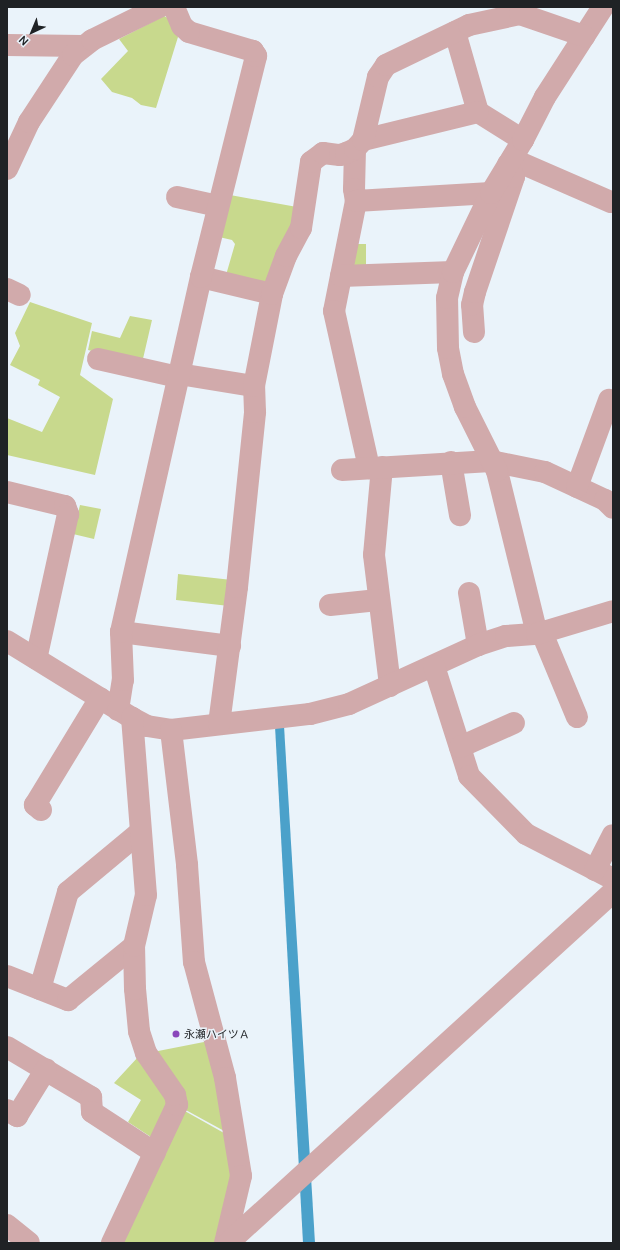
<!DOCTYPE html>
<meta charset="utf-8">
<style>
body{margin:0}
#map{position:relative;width:620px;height:1250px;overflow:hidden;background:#eaf3fa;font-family:Manrope,"Noto Sans JP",sans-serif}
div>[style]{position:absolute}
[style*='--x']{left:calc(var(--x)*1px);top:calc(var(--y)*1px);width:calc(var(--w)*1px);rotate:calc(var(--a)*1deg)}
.green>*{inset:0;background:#c8d98d}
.water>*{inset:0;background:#4ba1ca}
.minor>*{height:22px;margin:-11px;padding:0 11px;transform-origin:11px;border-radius:11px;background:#d1aaab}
.dots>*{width:11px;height:11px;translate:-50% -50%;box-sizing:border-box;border:2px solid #eaf3fa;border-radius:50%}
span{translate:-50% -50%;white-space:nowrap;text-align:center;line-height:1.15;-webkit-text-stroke:3px #eaf3fa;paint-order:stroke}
.poi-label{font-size:11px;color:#1f2225}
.left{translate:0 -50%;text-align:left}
.frame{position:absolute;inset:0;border:8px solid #1f2225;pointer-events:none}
.north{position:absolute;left:12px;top:12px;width:40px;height:40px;-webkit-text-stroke:3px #eaf3fa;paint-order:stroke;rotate:224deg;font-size:11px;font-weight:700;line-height:16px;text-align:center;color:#1f2225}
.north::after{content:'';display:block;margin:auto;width:14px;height:18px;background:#1f2225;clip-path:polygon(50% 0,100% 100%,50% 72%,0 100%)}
</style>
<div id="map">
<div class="green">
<div style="clip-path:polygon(164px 16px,172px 20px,178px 37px,156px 108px,141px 105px,132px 98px,112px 92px,101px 79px,128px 51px,119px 39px)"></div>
<div style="clip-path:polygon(230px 195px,297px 207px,293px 224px,270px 279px,261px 284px,226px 275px,235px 244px,232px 240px,219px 237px)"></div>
<div style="clip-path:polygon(353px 244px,366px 244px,366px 267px,353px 267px)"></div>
<div style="clip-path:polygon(30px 302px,92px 323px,80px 375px,113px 399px,95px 475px,7px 455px,7px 418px,42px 432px,60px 397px,38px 385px,40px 380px,10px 365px,20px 346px,15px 333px)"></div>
<div style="clip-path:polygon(130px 316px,152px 320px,142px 363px,88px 350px,92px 331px,120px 338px)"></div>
<div style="clip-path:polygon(80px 505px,101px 509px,94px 539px,73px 534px)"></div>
<div style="clip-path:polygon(178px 574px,232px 580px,229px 606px,176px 600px)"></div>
<div style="clip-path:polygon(209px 1041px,226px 1132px,184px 1109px,153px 1052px)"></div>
<div style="clip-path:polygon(139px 1056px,169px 1096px,154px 1139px,128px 1122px,141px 1100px,114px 1083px)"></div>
<div style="clip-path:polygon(183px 1110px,224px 1133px,233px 1178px,217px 1243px,117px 1243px)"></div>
</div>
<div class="water">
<div style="clip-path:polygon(275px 726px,284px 726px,315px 1243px,303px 1243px)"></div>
</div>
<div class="minor">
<div style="--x:455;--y:32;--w:83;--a:74"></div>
<div style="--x:478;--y:112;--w:53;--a:31.9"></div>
<div style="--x:7;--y:45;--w:75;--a:0.8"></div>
<div style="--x:363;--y:140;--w:118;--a:-13.7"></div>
<div style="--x:355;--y:149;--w:40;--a:91.4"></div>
<div style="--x:354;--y:189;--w:12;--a:81"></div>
<div style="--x:356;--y:201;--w:112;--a:101.3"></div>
<div style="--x:334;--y:311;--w:161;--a:77.4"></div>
<div style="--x:512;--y:159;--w:108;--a:23.5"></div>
<div style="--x:7;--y:169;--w:52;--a:-64.9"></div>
<div style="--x:29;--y:122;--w:80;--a:-56.7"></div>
<div style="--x:73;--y:55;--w:24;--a:-38"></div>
<div style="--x:92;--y:40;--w:75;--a:-26.2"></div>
<div style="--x:177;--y:197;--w:42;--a:12.4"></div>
<div style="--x:356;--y:201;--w:135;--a:-3.4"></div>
<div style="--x:341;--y:276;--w:112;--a:-2"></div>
<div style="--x:201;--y:277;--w:73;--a:13.5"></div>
<div style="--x:7;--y:289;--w:14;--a:25"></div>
<div style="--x:474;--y:332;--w:27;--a:-94"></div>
<div style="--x:472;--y:305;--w:13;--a:-77"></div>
<div style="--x:475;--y:292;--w:121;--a:-71.3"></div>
<div style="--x:514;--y:177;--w:14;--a:-115"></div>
<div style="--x:98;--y:359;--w:82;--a:12.7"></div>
<div style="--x:179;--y:374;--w:76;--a:9.1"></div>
<div style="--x:451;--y:462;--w:54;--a:80.4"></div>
<div style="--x:382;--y:467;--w:88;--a:95.2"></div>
<div style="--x:374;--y:555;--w:132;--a:83"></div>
<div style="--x:342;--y:470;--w:149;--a:-3.5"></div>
<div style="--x:491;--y:461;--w:55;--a:11.5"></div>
<div style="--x:545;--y:472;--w:66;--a:25"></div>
<div style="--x:605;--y:500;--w:11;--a:45"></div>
<div style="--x:577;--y:487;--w:93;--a:-69.8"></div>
<div style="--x:7;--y:492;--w:60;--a:13.6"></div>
<div style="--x:65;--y:506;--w:9;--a:69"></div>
<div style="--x:68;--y:514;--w:148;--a:102.4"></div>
<div style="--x:469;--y:593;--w:53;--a:80.2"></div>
<div style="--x:330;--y:605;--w:48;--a:-5.9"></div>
<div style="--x:121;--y:632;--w:110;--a:7.3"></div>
<div style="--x:542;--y:633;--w:91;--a:67.4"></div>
<div style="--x:537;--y:634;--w:168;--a:-103.8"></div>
<div style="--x:497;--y:471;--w:72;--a:-116.6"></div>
<div style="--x:465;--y:407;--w:35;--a:-110"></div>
<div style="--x:453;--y:374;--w:26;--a:-101"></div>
<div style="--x:448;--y:348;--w:50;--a:-91.1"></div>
<div style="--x:447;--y:298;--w:27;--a:-77"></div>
<div style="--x:453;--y:272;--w:88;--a:-64.3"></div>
<div style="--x:491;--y:193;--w:62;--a:-58.9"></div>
<div style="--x:523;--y:140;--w:48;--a:-62.9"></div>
<div style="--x:545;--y:97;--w:107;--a:-57.2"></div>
<div style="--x:7;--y:641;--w:147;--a:31.6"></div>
<div style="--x:132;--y:718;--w:17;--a:28"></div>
<div style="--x:147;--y:726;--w:24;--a:9"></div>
<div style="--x:171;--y:730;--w:140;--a:-6.6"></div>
<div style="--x:310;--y:714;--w:40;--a:-14.4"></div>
<div style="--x:349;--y:704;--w:142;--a:-24.6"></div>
<div style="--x:478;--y:645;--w:29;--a:-18"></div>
<div style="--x:506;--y:636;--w:31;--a:-4"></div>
<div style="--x:537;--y:634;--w:79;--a:-16.8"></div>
<div style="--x:434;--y:666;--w:115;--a:72.3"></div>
<div style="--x:469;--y:776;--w:81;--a:45.5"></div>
<div style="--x:526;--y:834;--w:98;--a:27.3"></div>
<div style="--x:118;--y:710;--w:30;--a:-81"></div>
<div style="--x:123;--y:680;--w:48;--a:-92.4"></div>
<div style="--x:121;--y:632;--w:364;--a:-77.3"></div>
<div style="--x:201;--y:277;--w:228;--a:-76"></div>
<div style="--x:256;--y:56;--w:6;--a:-121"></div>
<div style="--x:253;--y:51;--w:67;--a:-163.5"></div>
<div style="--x:189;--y:32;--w:9;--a:-139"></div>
<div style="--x:182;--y:26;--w:21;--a:-113"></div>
<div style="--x:219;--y:724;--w:138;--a:-82.5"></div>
<div style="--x:237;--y:587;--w:176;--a:-84.1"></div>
<div style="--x:255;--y:412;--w:26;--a:-92"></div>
<div style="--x:254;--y:386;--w:94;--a:-78.9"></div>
<div style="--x:272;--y:294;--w:40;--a:-69.8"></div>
<div style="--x:286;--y:256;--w:32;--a:-62"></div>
<div style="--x:301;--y:228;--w:67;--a:-81.4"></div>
<div style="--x:311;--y:162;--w:15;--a:-37"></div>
<div style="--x:323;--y:153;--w:17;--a:7"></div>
<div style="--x:340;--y:155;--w:6;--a:-18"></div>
<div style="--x:346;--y:153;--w:10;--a:-24"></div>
<div style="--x:355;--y:149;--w:12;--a:-48"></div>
<div style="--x:363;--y:140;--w:65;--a:-76.6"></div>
<div style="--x:378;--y:77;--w:14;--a:-56"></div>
<div style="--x:386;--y:65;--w:92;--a:-25.7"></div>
<div style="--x:469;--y:25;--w:52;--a:-12.2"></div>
<div style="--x:520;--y:14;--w:68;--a:19"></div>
<div style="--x:171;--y:730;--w:136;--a:83.2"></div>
<div style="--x:187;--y:865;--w:97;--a:85.9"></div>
<div style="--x:194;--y:962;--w:120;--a:75"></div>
<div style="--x:225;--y:1078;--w:99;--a:80.7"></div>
<div style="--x:241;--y:1176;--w:69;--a:103.4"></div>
<div style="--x:460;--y:747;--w:59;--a:-24"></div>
<div style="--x:41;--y:810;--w:8;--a:-140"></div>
<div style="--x:35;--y:805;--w:125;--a:-58.7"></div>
<div style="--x:595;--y:870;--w:39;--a:-63"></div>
<div style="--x:7;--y:976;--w:66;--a:21.5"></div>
<div style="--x:68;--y:1000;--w:85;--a:-39.3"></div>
<div style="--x:40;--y:989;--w:101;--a:-73.9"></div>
<div style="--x:68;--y:892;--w:94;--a:-39.8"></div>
<div style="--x:7;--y:1047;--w:98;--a:30.8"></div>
<div style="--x:91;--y:1097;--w:15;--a:86"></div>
<div style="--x:92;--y:1112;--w:75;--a:33.1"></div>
<div style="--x:7;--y:1110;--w:12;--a:31"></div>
<div style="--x:17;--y:1116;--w:55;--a:-58.3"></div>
<div style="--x:7;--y:1225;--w:28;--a:39"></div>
<div style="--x:112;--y:1243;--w:153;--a:-64.8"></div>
<div style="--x:177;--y:1105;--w:10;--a:-101"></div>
<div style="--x:175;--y:1095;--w:51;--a:-124.6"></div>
<div style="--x:146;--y:1053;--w:23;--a:-108"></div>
<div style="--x:139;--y:1031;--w:42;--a:-95.4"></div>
<div style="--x:135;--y:989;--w:43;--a:-91.3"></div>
<div style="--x:134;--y:946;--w:52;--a:-76.8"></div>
<div style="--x:146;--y:895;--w:178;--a:-94.5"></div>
<div style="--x:228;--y:1243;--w:521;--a:-42.36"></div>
</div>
<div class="dots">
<div style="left:176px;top:1034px;background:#8a47bb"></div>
</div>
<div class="poi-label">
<span class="left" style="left:184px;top:1034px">永瀬ハイツＡ</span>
</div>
<div class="frame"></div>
<div class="north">N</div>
</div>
